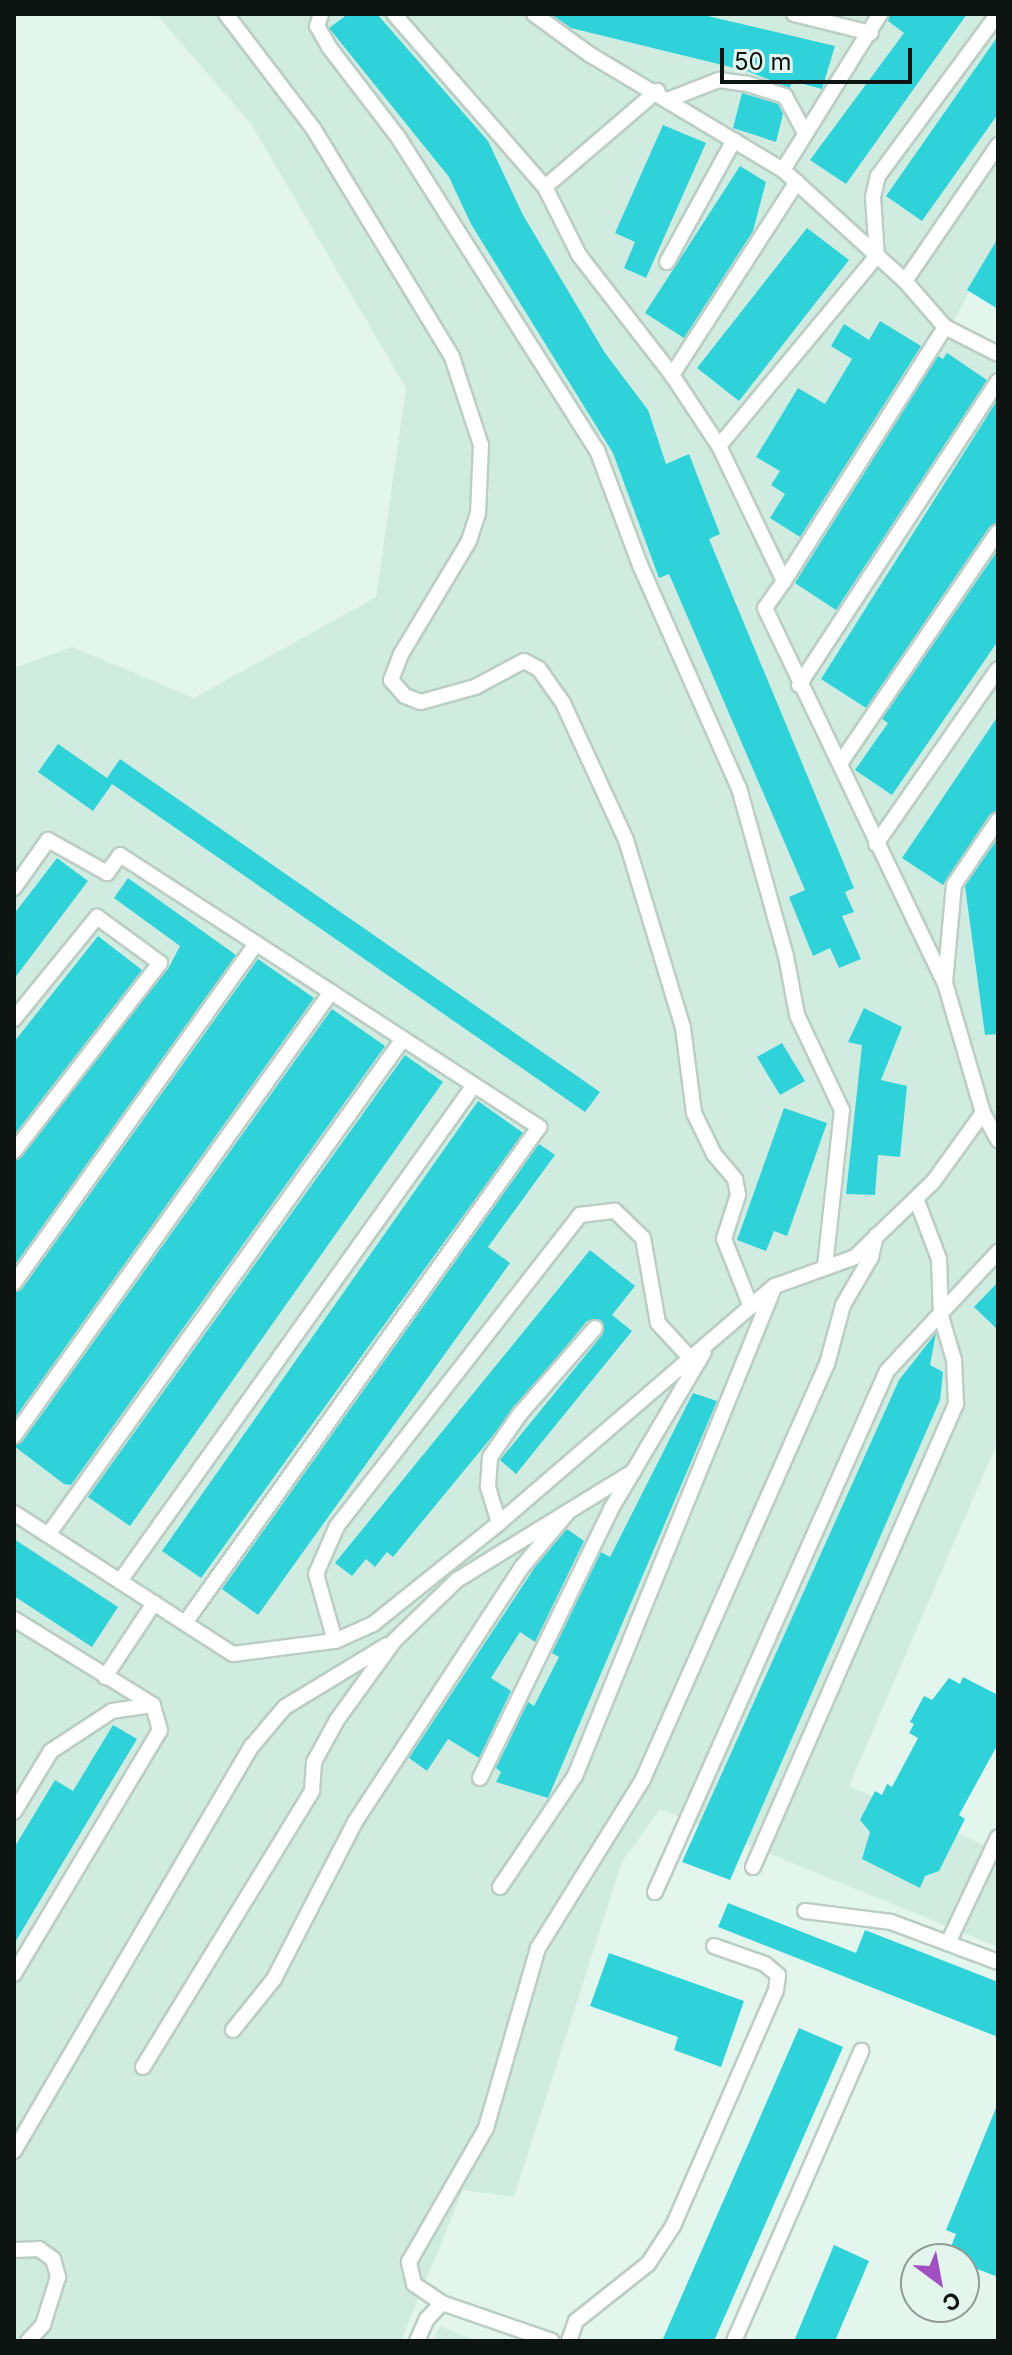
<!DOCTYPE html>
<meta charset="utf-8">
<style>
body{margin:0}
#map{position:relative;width:1012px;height:2355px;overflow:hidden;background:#e3f6ee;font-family:Inter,sans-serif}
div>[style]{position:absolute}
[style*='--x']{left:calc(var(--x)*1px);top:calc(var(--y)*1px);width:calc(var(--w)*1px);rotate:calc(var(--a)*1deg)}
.built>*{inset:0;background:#d0ece1}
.building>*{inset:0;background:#30d2d9}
.roads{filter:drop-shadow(2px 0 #bbcdc5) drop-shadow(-2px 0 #bbcdc5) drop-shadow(0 2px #bbcdc5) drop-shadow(0 -2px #bbcdc5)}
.lane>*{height:14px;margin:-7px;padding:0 7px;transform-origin:7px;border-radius:7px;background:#fff}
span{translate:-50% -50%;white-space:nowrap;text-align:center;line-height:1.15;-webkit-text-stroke:6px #e3f6ee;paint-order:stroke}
.frame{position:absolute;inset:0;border:16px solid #0e1412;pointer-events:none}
.north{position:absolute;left:900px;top:2243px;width:80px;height:80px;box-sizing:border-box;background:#e3f6ee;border:2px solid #8e9c96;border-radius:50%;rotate:148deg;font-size:22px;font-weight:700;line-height:32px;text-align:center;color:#0e1412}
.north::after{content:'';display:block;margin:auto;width:28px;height:36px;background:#a050c0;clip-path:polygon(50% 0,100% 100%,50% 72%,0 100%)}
.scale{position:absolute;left:720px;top:48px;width:192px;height:36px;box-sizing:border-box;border:4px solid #0e1412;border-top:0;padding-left:10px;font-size:24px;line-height:28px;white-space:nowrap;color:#0e1412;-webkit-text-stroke:6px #e3f6ee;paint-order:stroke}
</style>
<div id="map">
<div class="built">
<div style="clip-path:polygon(156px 14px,998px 14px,998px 238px,945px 338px,998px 362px,998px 1441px,849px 1786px,998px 1851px,998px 1947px,660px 1809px,622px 1862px,514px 2197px,463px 2190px,401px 2341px,14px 2341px,14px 668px,72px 647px,194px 698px,376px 597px,406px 388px,251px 124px)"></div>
<div style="clip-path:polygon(440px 2326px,477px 2341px,433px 2341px)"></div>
</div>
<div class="building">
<div style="clip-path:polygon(348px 14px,377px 14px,488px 141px,523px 215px,605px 353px,648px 410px,666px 464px,689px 454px,720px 534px,709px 539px,854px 888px,845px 892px,854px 912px,842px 916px,861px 959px,839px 968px,830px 948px,813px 956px,789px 897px,805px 890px,669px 574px,659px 578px,613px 453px,471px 224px,449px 177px,329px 28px)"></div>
<div style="clip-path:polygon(551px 14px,699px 14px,835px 46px,822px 89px,792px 81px,790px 88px,747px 71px,571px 28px)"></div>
<div style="clip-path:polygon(890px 14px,967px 14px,846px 184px,810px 160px,904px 33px,888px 21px)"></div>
<div style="clip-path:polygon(998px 36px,998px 114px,922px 221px,886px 196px)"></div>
<div style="clip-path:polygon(742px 93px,778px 104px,783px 114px,776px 142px,733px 128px)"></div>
<div style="clip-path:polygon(663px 125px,706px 143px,646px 278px,624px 268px,635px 242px,615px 233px)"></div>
<div style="clip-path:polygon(740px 166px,766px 182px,753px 231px,684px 338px,645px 313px)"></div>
<div style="clip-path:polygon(807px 228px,849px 260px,739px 401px,697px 368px)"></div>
<div style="clip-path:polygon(998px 238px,998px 309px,967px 290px)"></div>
<div style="clip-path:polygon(880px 321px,921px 346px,800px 537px,770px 518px,785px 494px,771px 485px,780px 471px,756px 457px,798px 388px,825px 404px,852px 359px,831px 346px,844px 324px,869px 340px)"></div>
<div style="clip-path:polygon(947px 353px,987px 380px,836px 610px,795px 583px,938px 356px,943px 359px)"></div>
<div style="clip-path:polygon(998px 399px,998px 522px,990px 526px,866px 708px,821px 679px)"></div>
<div style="clip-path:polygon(998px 550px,998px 641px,892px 795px,855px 770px,888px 723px,882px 719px)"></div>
<div style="clip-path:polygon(998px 716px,998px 810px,990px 814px,943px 885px,902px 858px)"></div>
<div style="clip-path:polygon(58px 744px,107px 778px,120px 759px,600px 1092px,585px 1112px,112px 784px,93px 811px,38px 772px)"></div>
<div style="clip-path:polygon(998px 838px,998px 1034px,985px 1035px,965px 886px)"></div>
<div style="clip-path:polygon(57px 858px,88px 881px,14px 979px,14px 914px)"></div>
<div style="clip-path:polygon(128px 878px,236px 955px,14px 1266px,14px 1161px,168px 969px,180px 946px,114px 898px)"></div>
<div style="clip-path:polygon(98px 936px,142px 970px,14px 1135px,14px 1042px)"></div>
<div style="clip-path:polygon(258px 959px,314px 998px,14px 1419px,14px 1293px,22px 1289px)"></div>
<div style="clip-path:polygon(864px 1008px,902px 1027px,881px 1080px,907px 1086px,900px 1157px,878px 1155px,875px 1195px,846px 1194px,862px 1045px,848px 1042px)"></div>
<div style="clip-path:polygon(332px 1009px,385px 1046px,71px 1485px,64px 1484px,14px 1446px,22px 1442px)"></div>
<div style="clip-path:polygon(782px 1043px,805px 1081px,780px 1095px,757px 1057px)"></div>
<div style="clip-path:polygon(405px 1055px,443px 1082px,130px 1526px,88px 1497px)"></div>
<div style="clip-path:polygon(478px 1101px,523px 1133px,201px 1578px,162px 1551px)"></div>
<div style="clip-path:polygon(784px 1108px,827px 1123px,787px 1236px,774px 1231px,766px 1251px,737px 1240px)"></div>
<div style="clip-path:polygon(539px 1144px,555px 1155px,488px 1247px,510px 1263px,258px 1615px,222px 1589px)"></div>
<div style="clip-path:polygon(590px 1250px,635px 1286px,612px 1315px,632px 1331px,516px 1474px,500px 1460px,603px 1334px,601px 1320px,587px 1321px,393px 1557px,387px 1552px,375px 1567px,366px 1559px,352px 1576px,335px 1563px)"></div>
<div style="clip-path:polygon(998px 1282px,998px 1330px,974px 1307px)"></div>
<div style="clip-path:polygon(936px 1333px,930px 1365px,943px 1372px,940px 1400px,730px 1880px,682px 1862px,899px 1380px)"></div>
<div style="clip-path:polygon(693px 1393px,717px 1401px,548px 1798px,496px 1782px,501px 1772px,496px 1768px,528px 1702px,534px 1706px,559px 1657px,552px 1653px,601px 1552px,610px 1557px)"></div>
<div style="clip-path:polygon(567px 1529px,584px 1541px,535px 1642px,520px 1632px,491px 1678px,511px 1691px,479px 1758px,448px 1739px,427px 1771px,409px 1758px,535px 1567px)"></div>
<div style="clip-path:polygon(14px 1539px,118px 1607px,92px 1647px,14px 1596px)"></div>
<div style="clip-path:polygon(963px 1677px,998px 1695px,998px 1744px,959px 1815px,965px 1819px,939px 1871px,925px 1876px,920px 1888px,862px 1859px,870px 1832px,860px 1820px,875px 1791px,882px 1795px,887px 1784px,892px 1787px,918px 1738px,909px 1733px,914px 1724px,910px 1722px,924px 1696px,932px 1700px,949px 1678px,960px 1684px)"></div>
<div style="clip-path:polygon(113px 1725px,137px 1739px,14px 1944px,14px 1848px,55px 1780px,73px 1791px)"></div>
<div style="clip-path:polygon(728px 1903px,856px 1953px,865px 1930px,998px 1982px,998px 2037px,718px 1927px)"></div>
<div style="clip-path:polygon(609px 1953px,744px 2001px,721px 2067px,674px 2050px,678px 2037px,590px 2006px)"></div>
<div style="clip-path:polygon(799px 2028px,843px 2047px,714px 2341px,662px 2341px)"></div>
<div style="clip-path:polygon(998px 2103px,998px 2277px,964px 2264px,964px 2259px,947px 2257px,956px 2234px,946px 2230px)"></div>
<div style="clip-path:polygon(834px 2245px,869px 2261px,835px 2341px,794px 2341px)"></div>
</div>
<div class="roads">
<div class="lane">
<div style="--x:226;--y:14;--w:143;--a:52.7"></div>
<div style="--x:313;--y:128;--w:268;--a:58.7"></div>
<div style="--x:452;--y:357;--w:93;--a:71.8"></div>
<div style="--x:481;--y:445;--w:68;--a:92.5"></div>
<div style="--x:478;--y:513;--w:29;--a:108"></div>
<div style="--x:469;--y:541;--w:132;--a:121"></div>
<div style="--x:401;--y:654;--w:28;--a:111"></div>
<div style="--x:391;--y:680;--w:21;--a:49"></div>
<div style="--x:405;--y:696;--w:17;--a:21"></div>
<div style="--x:421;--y:702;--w:56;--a:-15.5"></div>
<div style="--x:475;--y:687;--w:55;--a:-28"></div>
<div style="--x:524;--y:661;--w:17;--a:28"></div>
<div style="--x:539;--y:669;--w:42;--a:54.8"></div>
<div style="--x:563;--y:703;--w:151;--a:65.3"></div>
<div style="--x:626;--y:840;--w:196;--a:73.1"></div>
<div style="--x:683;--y:1028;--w:86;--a:82.6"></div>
<div style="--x:694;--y:1113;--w:46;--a:64"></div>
<div style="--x:714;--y:1154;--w:33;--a:50"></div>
<div style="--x:735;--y:1179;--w:16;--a:79"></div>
<div style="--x:738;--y:1195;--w:46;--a:107.7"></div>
<div style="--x:724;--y:1239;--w:73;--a:68.3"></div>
<div style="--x:321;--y:14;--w:13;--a:108"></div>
<div style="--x:317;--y:26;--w:24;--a:60"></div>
<div style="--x:329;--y:47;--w:113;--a:52.5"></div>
<div style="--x:398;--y:137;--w:371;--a:57.6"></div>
<div style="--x:597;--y:450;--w:123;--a:69.5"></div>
<div style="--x:640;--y:565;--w:244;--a:66.1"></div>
<div style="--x:739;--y:788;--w:174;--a:74.4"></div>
<div style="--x:786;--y:956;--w:60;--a:79.4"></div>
<div style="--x:797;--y:1015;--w:105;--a:64.7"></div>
<div style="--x:842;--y:1110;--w:158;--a:96.2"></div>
<div style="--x:394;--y:14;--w:230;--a:48.9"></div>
<div style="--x:545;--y:187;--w:76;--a:63.4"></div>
<div style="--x:579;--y:255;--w:152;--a:52.2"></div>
<div style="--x:672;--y:375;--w:85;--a:56.5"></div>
<div style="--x:719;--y:446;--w:150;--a:64.3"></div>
<div style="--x:784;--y:581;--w:33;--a:125"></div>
<div style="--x:765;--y:608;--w:416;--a:64.4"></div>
<div style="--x:945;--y:983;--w:135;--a:73.7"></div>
<div style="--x:534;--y:14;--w:68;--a:36"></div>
<div style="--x:589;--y:54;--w:226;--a:30.9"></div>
<div style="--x:783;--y:170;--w:165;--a:42.3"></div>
<div style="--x:905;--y:281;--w:61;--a:49"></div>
<div style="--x:945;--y:327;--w:59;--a:27"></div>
<div style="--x:794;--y:14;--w:79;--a:13.9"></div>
<div style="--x:670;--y:99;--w:53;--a:-21.2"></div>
<div style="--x:719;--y:80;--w:29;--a:8"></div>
<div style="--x:748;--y:84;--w:39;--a:18"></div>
<div style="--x:785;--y:96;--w:42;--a:61.6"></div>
<div style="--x:783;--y:170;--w:184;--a:-58.1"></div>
<div style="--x:545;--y:187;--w:148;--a:-40.6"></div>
<div style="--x:667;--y:262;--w:139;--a:-61.2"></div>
<div style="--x:905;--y:281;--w:165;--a:-55.6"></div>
<div style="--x:672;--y:375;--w:230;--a:-57.1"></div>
<div style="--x:719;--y:446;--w:247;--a:-50.3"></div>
<div style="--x:877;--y:256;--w:59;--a:-93.9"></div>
<div style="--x:873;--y:197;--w:22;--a:-77"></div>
<div style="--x:878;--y:176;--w:202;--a:-53.5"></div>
<div style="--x:784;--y:581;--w:301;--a:-57.6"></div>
<div style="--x:799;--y:685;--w:363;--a:-56.8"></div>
<div style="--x:841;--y:762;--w:278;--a:-55.7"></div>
<div style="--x:876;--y:844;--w:213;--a:-55.1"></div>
<div style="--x:14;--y:888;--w:59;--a:-54.7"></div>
<div style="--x:48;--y:840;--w:68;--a:29.2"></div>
<div style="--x:107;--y:873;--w:22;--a:-54"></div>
<div style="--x:120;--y:855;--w:500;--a:33"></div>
<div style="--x:539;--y:1127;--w:609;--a:125.52"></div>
<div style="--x:945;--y:983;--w:98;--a:-84.8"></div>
<div style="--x:954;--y:885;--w:78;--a:-55.9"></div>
<div style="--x:14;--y:1019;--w:132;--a:-50.9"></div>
<div style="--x:97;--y:917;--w:78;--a:36.1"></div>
<div style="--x:160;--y:963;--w:238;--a:127.8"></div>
<div style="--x:14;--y:1283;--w:417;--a:-54.5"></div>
<div style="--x:14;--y:1436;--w:546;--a:-54.47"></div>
<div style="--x:14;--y:1513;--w:260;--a:32.8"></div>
<div style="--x:233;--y:1654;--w:103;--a:-7.3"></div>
<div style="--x:335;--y:1641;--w:42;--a:-24.1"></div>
<div style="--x:373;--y:1624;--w:161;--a:-38.7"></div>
<div style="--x:499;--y:1523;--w:364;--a:-40.7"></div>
<div style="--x:775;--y:1286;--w:85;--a:-19.9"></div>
<div style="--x:855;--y:1257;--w:108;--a:-43.9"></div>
<div style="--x:933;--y:1182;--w:85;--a:-54.1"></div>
<div style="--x:983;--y:1113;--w:31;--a:61"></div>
<div style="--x:499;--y:1523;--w:39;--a:-107"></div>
<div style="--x:488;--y:1486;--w:29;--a:-86"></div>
<div style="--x:490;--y:1457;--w:52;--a:-55.1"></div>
<div style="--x:520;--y:1414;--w:114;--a:-48.9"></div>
<div style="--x:48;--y:1535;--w:610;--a:-54.41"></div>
<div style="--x:120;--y:1581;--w:609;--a:-54.48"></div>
<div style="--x:14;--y:1619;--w:163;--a:31.7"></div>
<div style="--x:153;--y:1705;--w:41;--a:171.7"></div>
<div style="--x:112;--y:1711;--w:73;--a:146.7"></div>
<div style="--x:51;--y:1751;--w:71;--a:121.2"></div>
<div style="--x:335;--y:1641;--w:70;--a:-105.8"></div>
<div style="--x:316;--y:1574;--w:52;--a:-66.4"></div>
<div style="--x:337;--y:1526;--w:395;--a:-52"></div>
<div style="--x:580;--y:1215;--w:35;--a:-7"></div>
<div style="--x:615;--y:1211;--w:39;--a:44"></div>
<div style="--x:643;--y:1238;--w:86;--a:80"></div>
<div style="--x:658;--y:1323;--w:49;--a:47.5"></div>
<div style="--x:105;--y:1677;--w:89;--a:-56.5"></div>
<div style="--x:480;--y:1778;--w:299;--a:-64"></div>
<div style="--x:611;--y:1509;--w:182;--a:-59.4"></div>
<div style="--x:753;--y:1867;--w:506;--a:-66.33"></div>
<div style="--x:956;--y:1404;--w:44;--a:-92.6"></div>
<div style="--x:954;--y:1360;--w:46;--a:-106.5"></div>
<div style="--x:941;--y:1316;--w:57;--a:-92"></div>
<div style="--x:939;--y:1259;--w:65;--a:-110.7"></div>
<div style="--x:500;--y:1887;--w:134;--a:-56"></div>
<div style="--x:575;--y:1776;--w:525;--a:-67.83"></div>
<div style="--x:655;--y:1892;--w:570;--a:-66"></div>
<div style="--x:887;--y:1371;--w:163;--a:-47"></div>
<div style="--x:805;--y:1911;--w:87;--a:7.3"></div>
<div style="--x:891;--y:1922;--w:114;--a:20.5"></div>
<div style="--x:948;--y:1943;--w:117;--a:-64.7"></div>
<div style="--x:14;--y:1974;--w:284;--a:-59.1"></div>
<div style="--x:160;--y:1730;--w:26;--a:-106"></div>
<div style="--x:233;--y:2030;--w:65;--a:-51.2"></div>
<div style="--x:274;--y:1979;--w:177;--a:-62.7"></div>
<div style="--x:355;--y:1822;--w:305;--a:-56.8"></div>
<div style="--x:522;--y:1567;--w:73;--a:-50"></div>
<div style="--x:569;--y:1511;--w:76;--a:-31.6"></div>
<div style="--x:143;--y:2067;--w:324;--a:-58.5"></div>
<div style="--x:312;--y:1791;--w:29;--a:-86"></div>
<div style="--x:314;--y:1762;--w:48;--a:-61.3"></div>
<div style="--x:337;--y:1720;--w:97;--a:-54.2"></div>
<div style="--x:394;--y:1641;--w:88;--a:-44.1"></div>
<div style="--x:457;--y:1580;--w:132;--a:-31.6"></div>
<div style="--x:14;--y:2151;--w:470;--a:-59.6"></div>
<div style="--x:252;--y:1746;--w:51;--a:-49.8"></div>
<div style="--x:285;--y:1707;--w:119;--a:-31.3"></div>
<div style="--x:14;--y:2250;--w:25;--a:-2"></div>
<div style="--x:39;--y:2249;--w:17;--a:36"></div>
<div style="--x:53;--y:2259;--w:19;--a:74"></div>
<div style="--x:58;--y:2277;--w:50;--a:107.4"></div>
<div style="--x:43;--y:2325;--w:22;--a:133"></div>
<div style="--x:442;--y:2303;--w:34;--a:-146"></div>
<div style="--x:414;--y:2284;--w:23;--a:-103"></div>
<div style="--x:409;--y:2262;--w:155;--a:-60.1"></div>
<div style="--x:486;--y:2128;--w:187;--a:-73.9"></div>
<div style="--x:538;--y:1948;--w:199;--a:-58.1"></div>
<div style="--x:643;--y:1779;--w:454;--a:-66.1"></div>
<div style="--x:827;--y:1364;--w:61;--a:-74.8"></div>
<div style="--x:843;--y:1305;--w:56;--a:-59.7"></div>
<div style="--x:871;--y:1257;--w:22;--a:-77"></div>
<div style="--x:417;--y:2341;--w:24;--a:-66"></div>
<div style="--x:427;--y:2319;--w:22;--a:-47"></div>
<div style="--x:442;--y:2303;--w:116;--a:19.1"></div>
<div style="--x:569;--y:2341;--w:21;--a:-71"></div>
<div style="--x:576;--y:2321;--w:92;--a:-38.4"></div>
<div style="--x:648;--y:2264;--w:45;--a:-56.7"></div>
<div style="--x:673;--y:2226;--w:257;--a:-66.4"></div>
<div style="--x:776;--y:1990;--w:15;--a:-82"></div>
<div style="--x:778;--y:1975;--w:17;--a:-140"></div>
<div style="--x:765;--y:1964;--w:54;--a:-160.6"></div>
<div style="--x:734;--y:2341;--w:317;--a:-66.3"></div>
</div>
</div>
<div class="frame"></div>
<div class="north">С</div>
<div class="scale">50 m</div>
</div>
